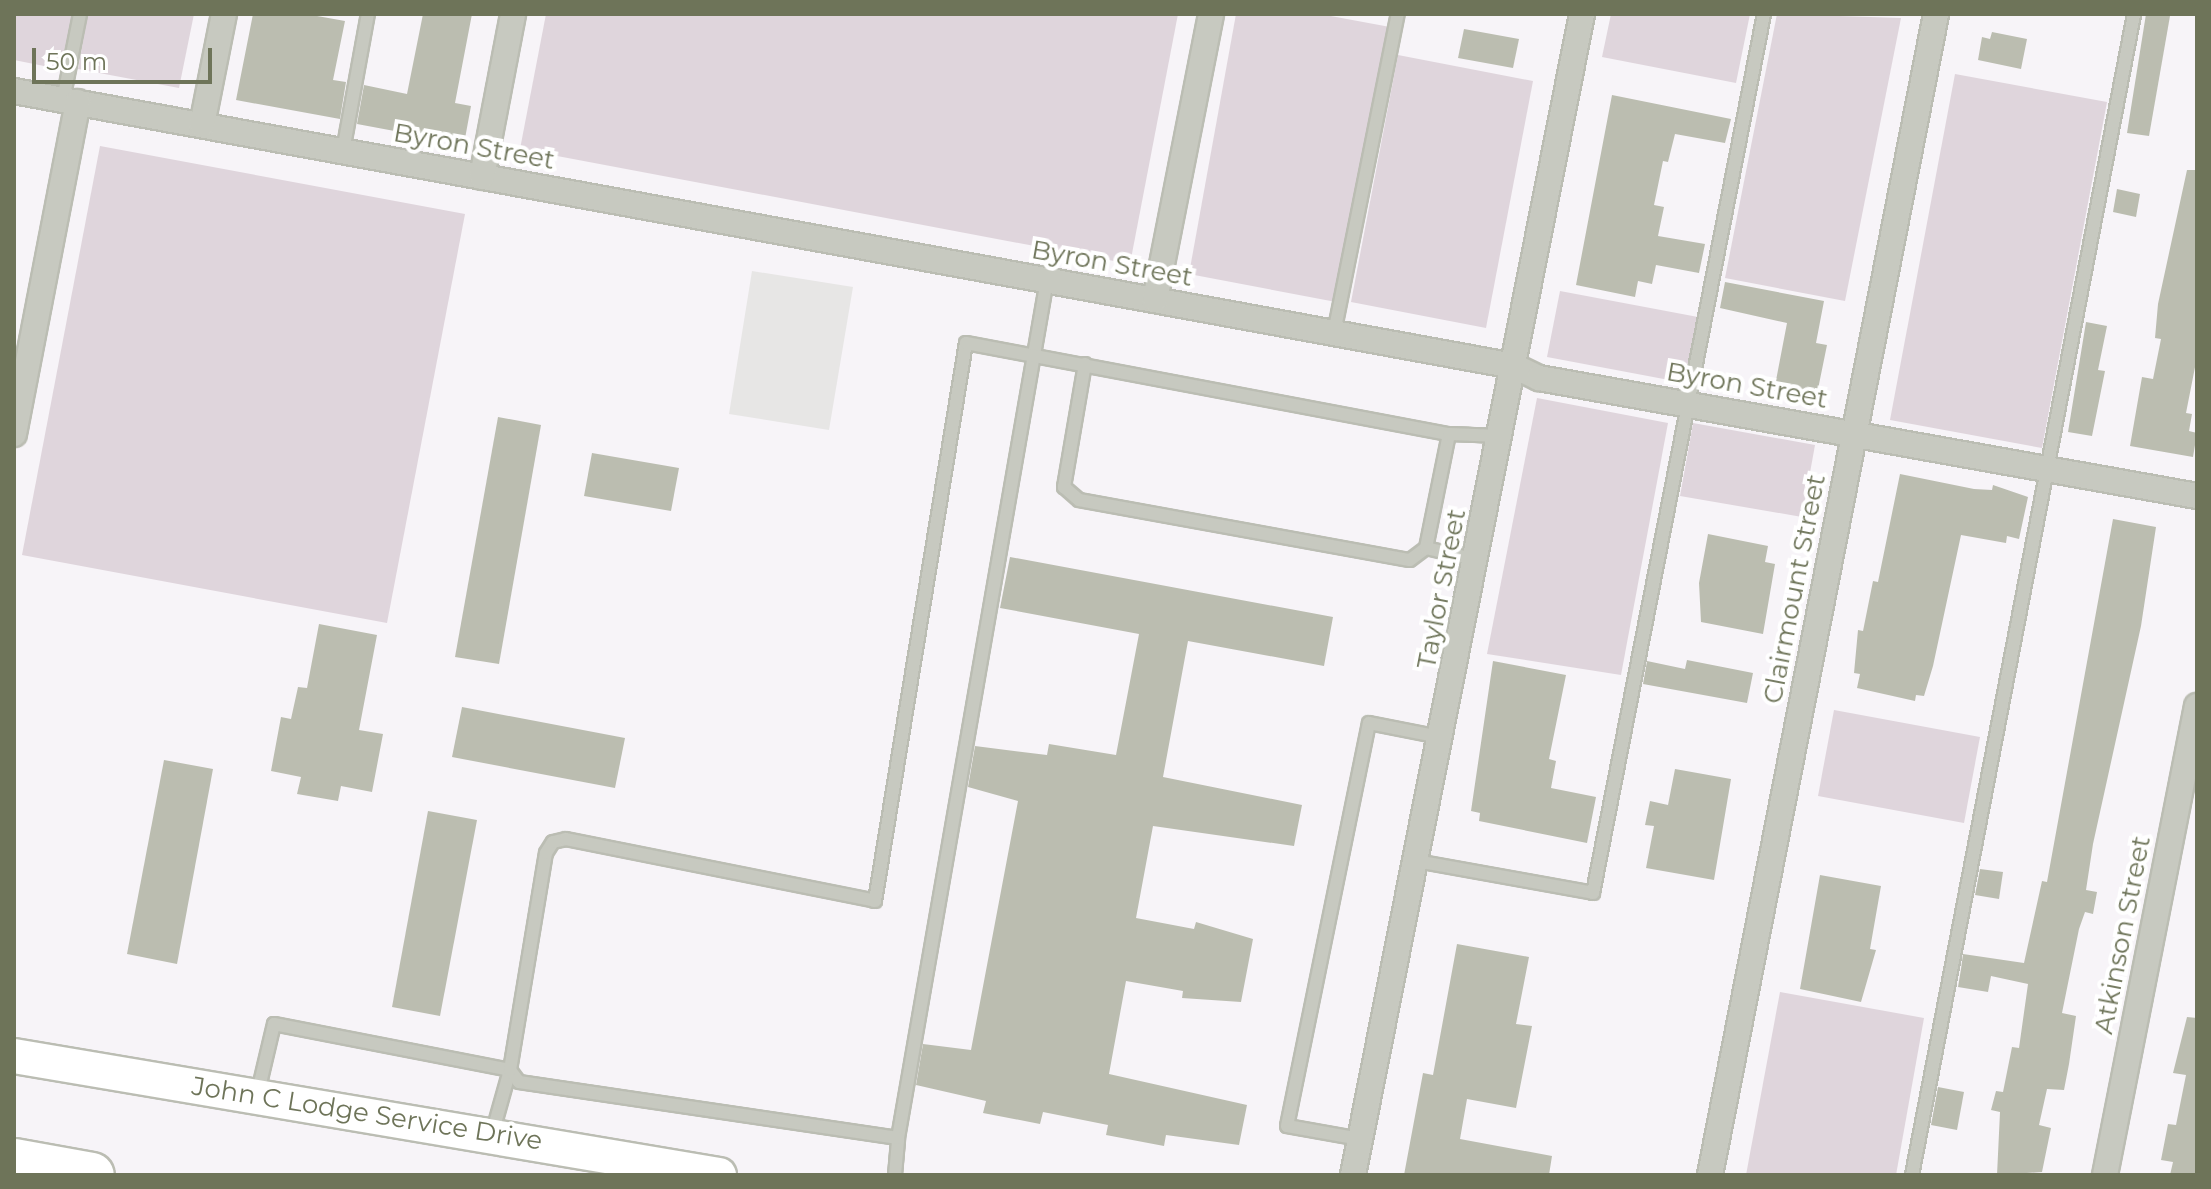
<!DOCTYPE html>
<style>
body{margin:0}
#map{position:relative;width:2211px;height:1189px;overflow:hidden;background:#f7f4f8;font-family:Montserrat,sans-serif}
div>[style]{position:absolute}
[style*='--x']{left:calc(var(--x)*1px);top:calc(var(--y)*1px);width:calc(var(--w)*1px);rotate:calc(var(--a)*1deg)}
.built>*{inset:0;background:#e7e6e5}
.green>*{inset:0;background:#dfd5dc}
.building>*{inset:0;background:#bbbdb0}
.roads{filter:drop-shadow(2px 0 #bbbdb3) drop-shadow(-2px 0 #bbbdb3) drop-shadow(0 2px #bbbdb3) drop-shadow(0 -2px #bbbdb3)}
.service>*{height:12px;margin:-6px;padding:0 6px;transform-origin:6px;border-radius:6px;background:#c7c9c0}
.minor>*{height:24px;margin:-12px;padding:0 12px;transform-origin:12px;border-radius:12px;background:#c7c9c0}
.secondary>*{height:34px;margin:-17px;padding:0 17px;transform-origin:17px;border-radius:17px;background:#fff}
.motorway>*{height:44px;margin:-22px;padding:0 22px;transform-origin:22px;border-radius:22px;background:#fff}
span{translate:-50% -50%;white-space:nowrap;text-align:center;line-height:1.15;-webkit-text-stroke:8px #fff;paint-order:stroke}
.street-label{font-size:26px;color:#6e7459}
.frame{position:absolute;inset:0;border:16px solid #6e7459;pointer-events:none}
.scale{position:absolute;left:32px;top:48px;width:180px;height:36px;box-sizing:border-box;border:4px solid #6e7459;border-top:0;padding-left:10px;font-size:24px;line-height:28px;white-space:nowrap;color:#6e7459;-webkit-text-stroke:6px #fff;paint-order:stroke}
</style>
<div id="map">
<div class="built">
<div style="clip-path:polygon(752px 271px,853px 287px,829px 430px,729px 414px)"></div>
</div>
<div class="green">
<div style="clip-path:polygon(14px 14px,75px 14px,64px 70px,14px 60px)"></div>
<div style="clip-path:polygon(88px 14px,194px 14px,179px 88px,78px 69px)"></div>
<div style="clip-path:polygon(546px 14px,1178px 14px,1130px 264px,520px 149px)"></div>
<div style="clip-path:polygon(1236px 14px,1320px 14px,1390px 27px,1336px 302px,1189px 274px)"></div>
<div style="clip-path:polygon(1611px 14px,1750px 14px,1736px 83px,1602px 57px)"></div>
<div style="clip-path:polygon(1777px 14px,1901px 18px,1845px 301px,1725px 278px)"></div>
<div style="clip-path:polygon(1398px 55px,1533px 81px,1486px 328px,1351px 302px)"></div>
<div style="clip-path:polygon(1955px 74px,2107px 102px,2042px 448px,1890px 420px)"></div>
<div style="clip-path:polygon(100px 146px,465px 214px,387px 623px,22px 555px)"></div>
<div style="clip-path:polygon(1560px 291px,1698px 317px,1685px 383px,1547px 357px)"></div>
<div style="clip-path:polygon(1537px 398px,1668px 423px,1621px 675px,1487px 654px)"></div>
<div style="clip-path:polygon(1693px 423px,1815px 445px,1802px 517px,1680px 496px)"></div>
<div style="clip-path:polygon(1834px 710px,1980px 737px,1964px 823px,1818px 796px)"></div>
<div style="clip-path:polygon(1780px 992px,1924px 1018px,1896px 1175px,1746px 1175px)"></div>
</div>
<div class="building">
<div style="clip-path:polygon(253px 14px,306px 14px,345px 21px,333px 80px,346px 82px,340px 119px,236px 100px)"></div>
<div style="clip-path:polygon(423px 14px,472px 14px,455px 103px,471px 106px,464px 144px,357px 124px,364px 85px,407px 94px)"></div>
<div style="clip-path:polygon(2146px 14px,2170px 16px,2149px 136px,2127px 133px)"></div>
<div style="clip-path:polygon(1464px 29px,1519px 39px,1513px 68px,1458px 58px)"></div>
<div style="clip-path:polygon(1992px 32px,2027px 39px,2021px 69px,1978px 60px,1982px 37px,1990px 39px)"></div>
<div style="clip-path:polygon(1612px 95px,1731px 119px,1725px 143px,1675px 134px,1668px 162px,1663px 161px,1654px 205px,1664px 207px,1658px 236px,1705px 244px,1699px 273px,1656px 265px,1652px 284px,1638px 281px,1635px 297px,1576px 285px)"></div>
<div style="clip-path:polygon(2187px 170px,2197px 170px,2197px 357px,2186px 413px,2192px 414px,2189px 431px,2197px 433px,2193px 457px,2130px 446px,2142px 377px,2153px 379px,2161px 339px,2155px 338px,2158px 304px)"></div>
<div style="clip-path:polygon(2117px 189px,2140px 194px,2136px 217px,2113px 212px)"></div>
<div style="clip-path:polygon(1725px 282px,1824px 301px,1816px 343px,1827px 345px,1816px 399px,1774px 391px,1787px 323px,1720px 308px)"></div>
<div style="clip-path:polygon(2086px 322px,2107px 326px,2098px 370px,2105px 371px,2092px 436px,2068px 432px)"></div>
<div style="clip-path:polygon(498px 417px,541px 425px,499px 664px,455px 657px)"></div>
<div style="clip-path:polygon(592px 453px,679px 468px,671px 511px,584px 496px)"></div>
<div style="clip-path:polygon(1900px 474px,1974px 489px,1992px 490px,1993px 485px,2028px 497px,2019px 539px,2007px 536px,2006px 543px,1961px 535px,1933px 666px,1924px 696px,1916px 695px,1915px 701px,1857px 688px,1860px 674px,1854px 673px,1858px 630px,1863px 631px,1873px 581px,1878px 582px)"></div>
<div style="clip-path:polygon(2113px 519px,2156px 527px,2141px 626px,2093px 844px,2086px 890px,2097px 892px,2093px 914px,2085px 912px,2079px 929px,2062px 1013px,2076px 1016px,2069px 1064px,2064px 1090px,2047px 1089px,2039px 1125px,2051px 1128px,2042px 1172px,1997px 1175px,2000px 1112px,1991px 1110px,1996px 1091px,2003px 1092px,2012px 1047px,2019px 1048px,2028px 984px,1991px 976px,1988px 992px,1958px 987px,1961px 969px,1963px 954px,2024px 963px,2042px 881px,2047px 882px)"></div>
<div style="clip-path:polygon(1708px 534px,1768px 546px,1765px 562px,1775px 564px,1763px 634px,1701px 622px,1699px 583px)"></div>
<div style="clip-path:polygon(1010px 557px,1333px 617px,1324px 666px,1188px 641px,1163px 777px,1302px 805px,1294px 846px,1153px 826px,1136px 918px,1194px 929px,1196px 922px,1253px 939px,1241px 1002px,1182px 998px,1183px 991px,1126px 981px,1109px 1074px,1247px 1105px,1239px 1145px,1166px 1135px,1164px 1146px,1106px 1135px,1108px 1125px,1043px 1112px,1040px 1124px,983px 1113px,986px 1101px,916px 1085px,923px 1044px,971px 1050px,1018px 801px,968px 787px,975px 746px,1047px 755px,1049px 744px,1116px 755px,1139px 634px,1000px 608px)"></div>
<div style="clip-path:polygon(319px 624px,377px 635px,359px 730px,383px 734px,372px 792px,341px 786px,338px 801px,297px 794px,301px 777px,271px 771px,281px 717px,291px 719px,298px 687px,307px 688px)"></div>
<div style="clip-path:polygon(1687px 660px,1753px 673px,1747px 703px,1643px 684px,1647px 661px,1685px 669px)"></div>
<div style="clip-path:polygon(1493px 661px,1566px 675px,1549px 759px,1556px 761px,1551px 788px,1596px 797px,1587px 843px,1479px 821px,1480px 813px,1471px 811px)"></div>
<div style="clip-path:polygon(462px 707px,625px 738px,615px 788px,452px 757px)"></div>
<div style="clip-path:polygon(164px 760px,213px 769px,177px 964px,127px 954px)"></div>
<div style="clip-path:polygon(1675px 769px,1731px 779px,1714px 880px,1646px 868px,1654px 826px,1645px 825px,1650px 801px,1668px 805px)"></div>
<div style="clip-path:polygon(428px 811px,477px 820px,440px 1016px,392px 1007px)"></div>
<div style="clip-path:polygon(1980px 869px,2003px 872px,1999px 899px,1975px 895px)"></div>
<div style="clip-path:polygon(1820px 875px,1881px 886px,1870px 949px,1876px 950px,1861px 1002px,1800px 989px)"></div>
<div style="clip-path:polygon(1457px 944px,1529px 957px,1516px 1024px,1532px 1026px,1516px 1108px,1467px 1099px,1460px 1139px,1552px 1156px,1549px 1175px,1404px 1175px,1423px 1073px,1433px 1075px)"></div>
<div style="clip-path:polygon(2187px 1017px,2197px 1018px,2197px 1175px,2170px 1175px,2173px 1162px,2161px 1160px,2168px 1124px,2176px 1125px,2186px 1075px,2173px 1073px)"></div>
<div style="clip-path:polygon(1938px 1087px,1964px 1092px,1957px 1130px,1931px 1125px)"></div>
</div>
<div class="roads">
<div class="service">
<div style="--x:63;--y:100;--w:88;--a:-78.8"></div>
<div style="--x:343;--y:151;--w:139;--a:-79.7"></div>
<div style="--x:1334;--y:333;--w:325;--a:-78.7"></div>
<div style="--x:1085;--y:364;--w:125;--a:99.7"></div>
<div style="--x:1064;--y:487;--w:20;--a:41"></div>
<div style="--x:1079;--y:500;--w:336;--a:10.3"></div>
<div style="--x:1410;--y:560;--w:20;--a:-37"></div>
<div style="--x:1426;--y:548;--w:116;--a:-78.6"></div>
<div style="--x:1426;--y:548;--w:52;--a:13.2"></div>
<div style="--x:1416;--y:861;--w:180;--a:10.2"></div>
<div style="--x:1593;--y:893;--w:895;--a:-78.99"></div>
<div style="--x:257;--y:1096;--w:74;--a:-76.7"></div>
<div style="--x:274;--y:1024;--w:240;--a:11"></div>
<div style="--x:510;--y:1070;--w:66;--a:105.7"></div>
<div style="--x:898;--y:1138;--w:871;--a:-80.15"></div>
<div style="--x:1360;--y:1139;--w:74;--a:-169.9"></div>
<div style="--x:1287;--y:1126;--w:411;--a:-78.5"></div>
<div style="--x:1369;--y:723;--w:72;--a:11.2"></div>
<div style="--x:895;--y:1175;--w:37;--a:-85"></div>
<div style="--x:898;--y:1138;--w:383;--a:-171.6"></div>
<div style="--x:519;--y:1082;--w:15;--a:-127"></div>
<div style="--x:510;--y:1070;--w:220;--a:-80.6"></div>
<div style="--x:546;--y:853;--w:13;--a:-58"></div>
<div style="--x:553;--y:842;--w:13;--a:-13"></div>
<div style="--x:566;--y:839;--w:315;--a:11.3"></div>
<div style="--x:875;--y:901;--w:565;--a:-80.74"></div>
<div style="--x:966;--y:343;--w:491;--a:10.7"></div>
<div style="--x:1449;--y:434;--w:51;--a:2.2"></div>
<div style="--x:1912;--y:1175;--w:1182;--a:-79.17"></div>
</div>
<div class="minor">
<div style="--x:14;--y:91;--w:1525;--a:10.39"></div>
<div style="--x:1514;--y:366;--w:28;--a:26"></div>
<div style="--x:1539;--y:378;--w:668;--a:10.17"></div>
<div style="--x:202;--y:125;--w:113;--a:-78.8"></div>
<div style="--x:482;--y:177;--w:166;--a:-79.2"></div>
<div style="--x:1155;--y:300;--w:291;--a:-78.9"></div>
<div style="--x:14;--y:434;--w:338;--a:-79.1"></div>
<div style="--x:1353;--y:1175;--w:1183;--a:-78.84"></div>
<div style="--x:1710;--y:1175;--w:1183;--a:-78.98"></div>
<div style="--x:2105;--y:1175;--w:478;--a:-78.9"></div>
</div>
<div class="secondary">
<div style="--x:14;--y:1056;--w:715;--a:9.58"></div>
</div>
<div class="motorway">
<div style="--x:14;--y:1161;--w:79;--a:10.2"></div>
</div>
</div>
<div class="street-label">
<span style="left:474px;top:147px;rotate:10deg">Byron Street</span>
<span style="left:1112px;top:264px;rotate:10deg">Byron Street</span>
<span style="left:1747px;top:386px;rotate:10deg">Byron Street</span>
<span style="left:1442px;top:589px;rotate:-79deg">Taylor Street</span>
<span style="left:1795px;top:589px;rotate:-79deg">Clairmount Street</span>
<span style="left:2123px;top:935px;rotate:-79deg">Atkinson Street</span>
<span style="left:367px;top:1114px;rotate:9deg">John C Lodge Service Drive</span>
</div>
<div class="frame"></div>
<div class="scale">50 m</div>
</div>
